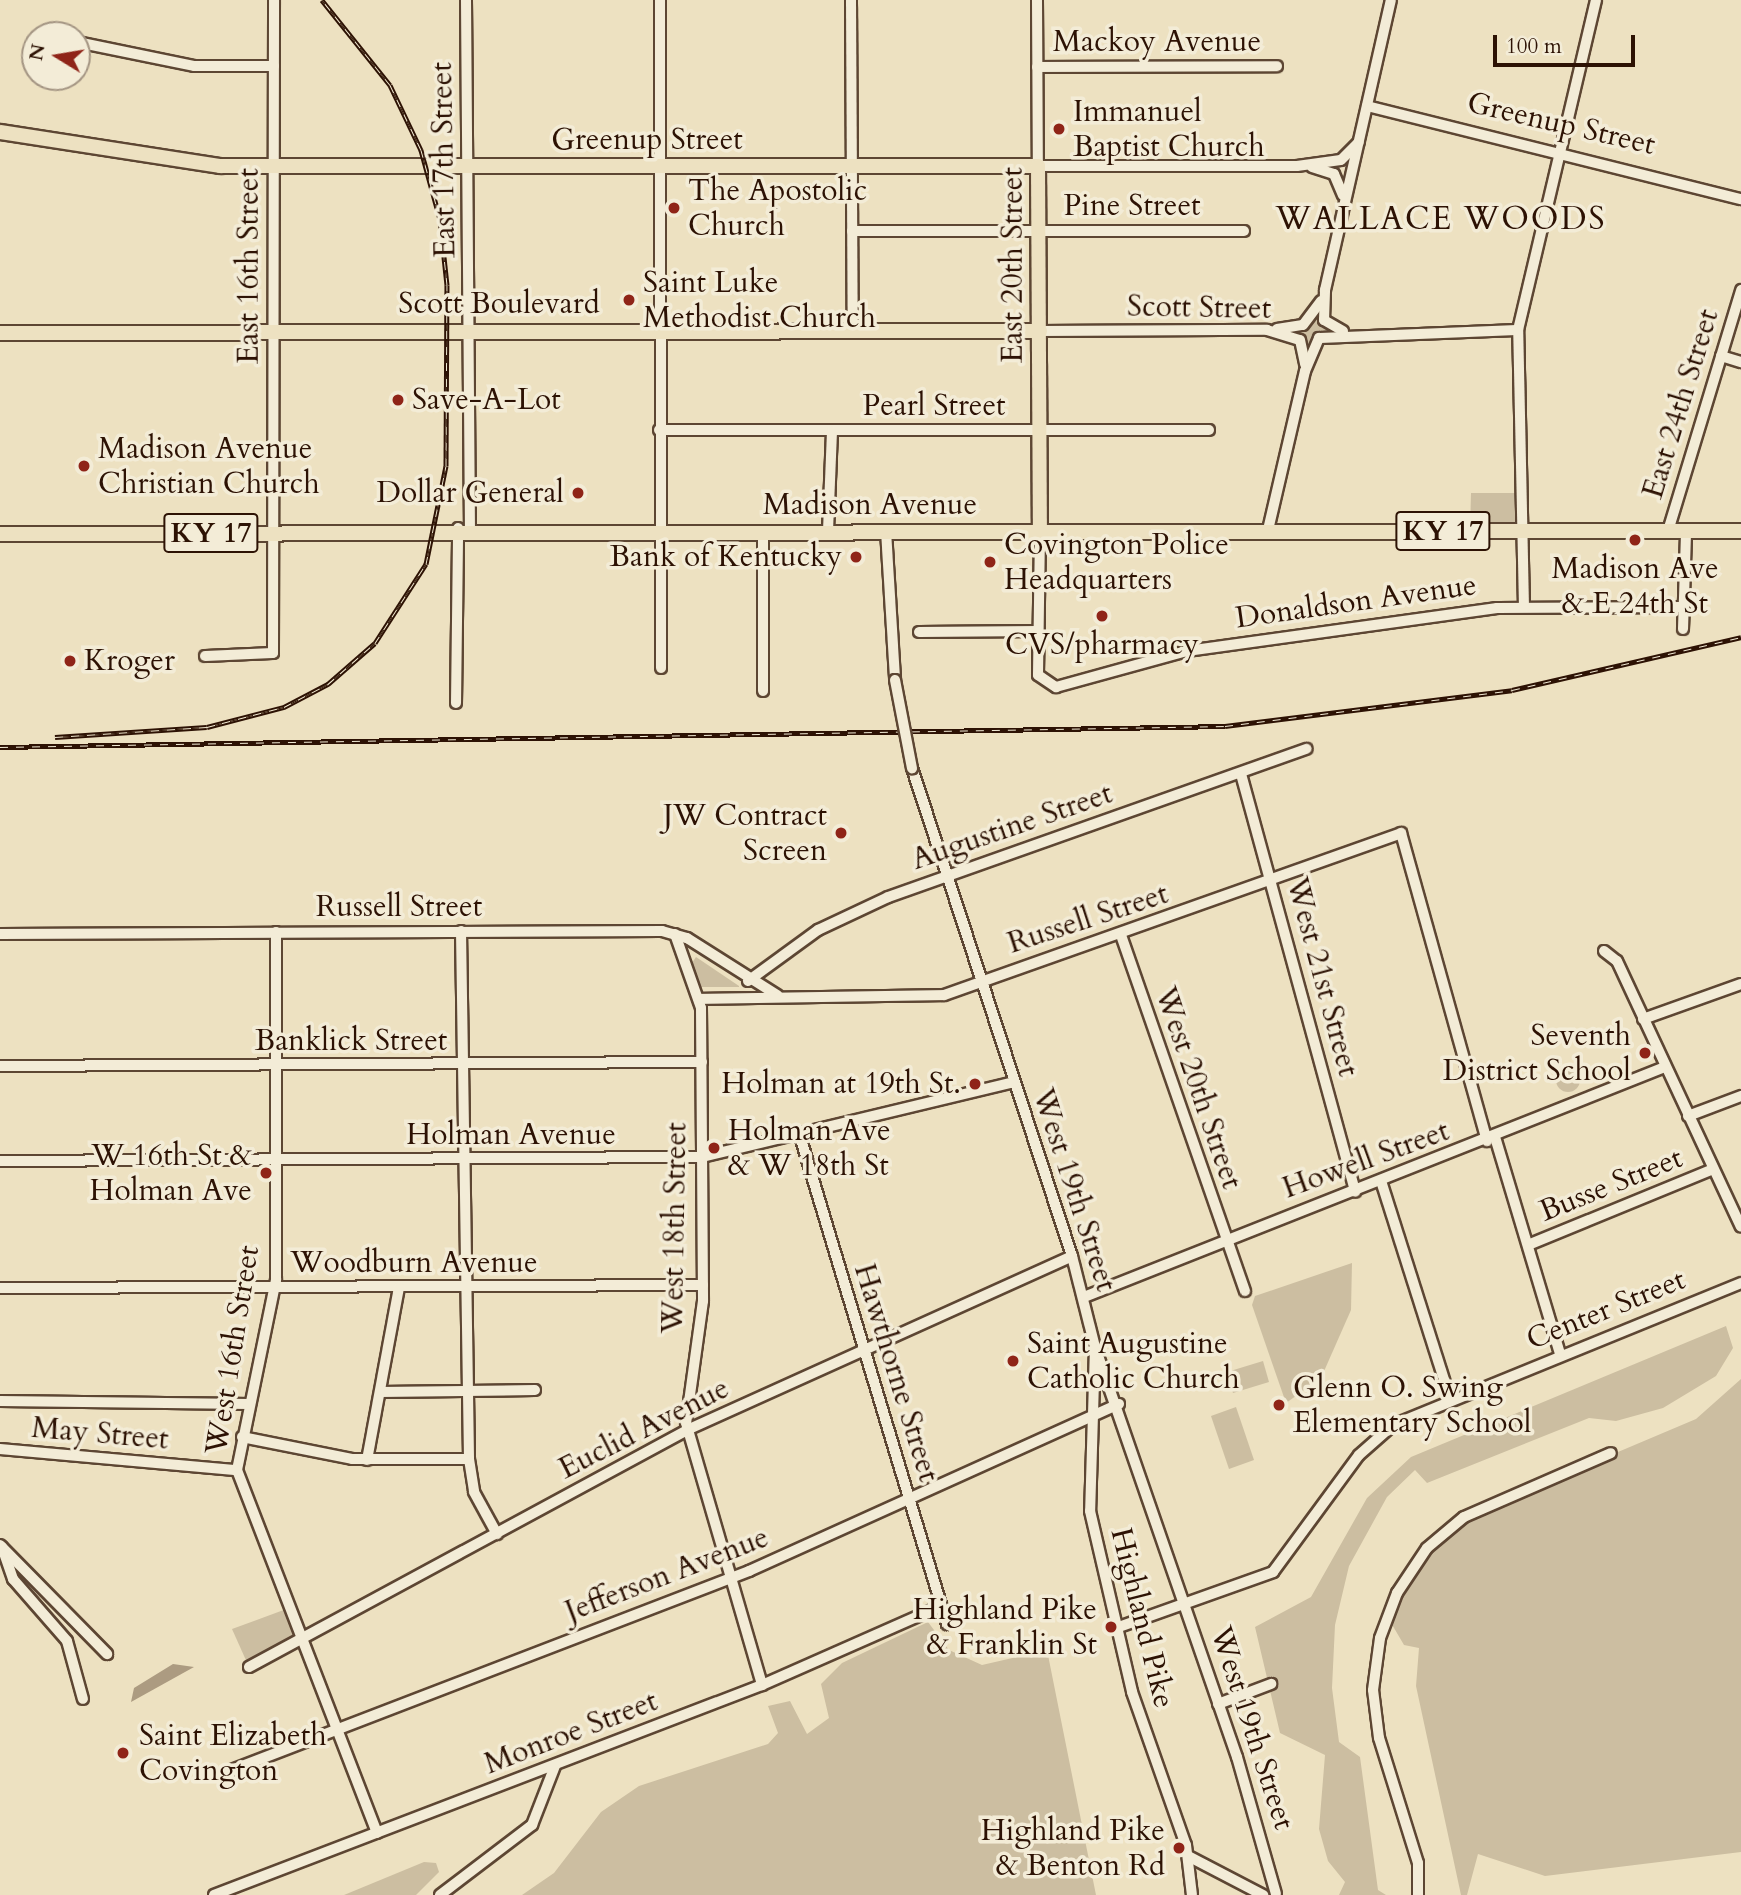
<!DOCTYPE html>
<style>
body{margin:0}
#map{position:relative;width:1741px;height:1895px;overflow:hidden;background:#ede1c1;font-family:Cardo,serif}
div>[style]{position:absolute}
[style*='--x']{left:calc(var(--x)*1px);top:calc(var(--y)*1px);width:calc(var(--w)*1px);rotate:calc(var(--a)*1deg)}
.green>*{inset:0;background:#ccbea1}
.round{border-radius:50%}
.water>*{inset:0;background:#ac9b81}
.roads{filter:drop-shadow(2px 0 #5d4633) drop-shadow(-2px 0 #5d4633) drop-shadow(0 2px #5d4633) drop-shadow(0 -2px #5d4633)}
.minor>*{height:10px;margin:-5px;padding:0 5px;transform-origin:5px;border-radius:5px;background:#f3ecd7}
.major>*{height:14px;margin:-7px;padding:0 7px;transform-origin:7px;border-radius:7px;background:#ede1c1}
.rail>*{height:5px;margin-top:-2.5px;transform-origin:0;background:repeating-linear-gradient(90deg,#f3ecd7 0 8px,#2d1204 0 16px);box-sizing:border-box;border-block:2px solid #2d1204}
.bridges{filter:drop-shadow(2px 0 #5d4633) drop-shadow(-2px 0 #5d4633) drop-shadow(0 2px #5d4633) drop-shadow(0 -2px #5d4633)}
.minor-bridge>*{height:10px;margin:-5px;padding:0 5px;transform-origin:5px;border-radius:5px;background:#f3ecd7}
.dots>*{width:19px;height:19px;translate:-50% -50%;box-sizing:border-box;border:4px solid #f3ecd7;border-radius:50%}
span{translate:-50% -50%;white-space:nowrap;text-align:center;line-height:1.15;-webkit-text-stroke:7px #f3ecd7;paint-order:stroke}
.shield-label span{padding:2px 5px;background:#f3ecd7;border:2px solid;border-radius:5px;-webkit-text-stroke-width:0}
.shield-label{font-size:28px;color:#2d1204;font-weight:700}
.street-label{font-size:30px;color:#2d1204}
.poi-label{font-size:30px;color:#2d1204}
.left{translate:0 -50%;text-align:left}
.right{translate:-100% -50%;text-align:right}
.neighbourhood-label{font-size:32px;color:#2d1204;letter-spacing:2px}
.north{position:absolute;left:21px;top:21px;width:70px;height:70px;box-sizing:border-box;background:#f3ecd7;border:2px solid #a49583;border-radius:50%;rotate:281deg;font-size:19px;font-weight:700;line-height:28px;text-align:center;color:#2d1204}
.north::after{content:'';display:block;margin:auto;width:24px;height:32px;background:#8f2418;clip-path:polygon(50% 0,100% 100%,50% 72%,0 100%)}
.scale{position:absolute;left:1493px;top:35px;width:142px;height:32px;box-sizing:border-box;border:4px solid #2d1204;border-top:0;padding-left:9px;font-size:21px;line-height:24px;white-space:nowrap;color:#2d1204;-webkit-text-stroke:5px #f3ecd7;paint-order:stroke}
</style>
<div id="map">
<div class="green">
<div style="clip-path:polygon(1318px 308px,1346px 332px,1319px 338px,1305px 371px,1299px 340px,1267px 330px,1292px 328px)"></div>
<div style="clip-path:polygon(1471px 493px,1519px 493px,1519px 531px,1470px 531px)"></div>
<div style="clip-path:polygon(696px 957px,739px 986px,739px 987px,701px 987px,692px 963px)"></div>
<div class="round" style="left:1556px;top:1068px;width:24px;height:24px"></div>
<div style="clip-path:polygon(1352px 1263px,1351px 1310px,1321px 1378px,1286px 1403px,1252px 1305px,1255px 1296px)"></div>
<div style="clip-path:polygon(1726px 1326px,1733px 1348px,1716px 1376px,1663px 1408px,1616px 1421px,1589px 1418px,1427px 1483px,1415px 1470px,1387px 1497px,1349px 1566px,1335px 1625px,1332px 1688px,1339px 1742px,1360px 1757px,1378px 1890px,1386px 1895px,1339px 1895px,1345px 1882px,1328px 1861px,1319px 1829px,1325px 1755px,1280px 1733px,1255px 1627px,1311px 1597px,1367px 1498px,1411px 1457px)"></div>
<div style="clip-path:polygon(1263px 1361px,1269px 1382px,1233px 1393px,1227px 1372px)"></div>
<div style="clip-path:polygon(1741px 1379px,1741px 1852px,1545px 1876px,1478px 1854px,1467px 1895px,1461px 1895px,1416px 1686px,1419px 1648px,1404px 1645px,1387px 1616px,1413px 1566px,1464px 1517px,1696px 1419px)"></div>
<div style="clip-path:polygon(1236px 1407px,1254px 1460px,1229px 1469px,1211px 1416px)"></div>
<div style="clip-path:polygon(289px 1608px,302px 1639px,249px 1667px,232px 1629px)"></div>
<div style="clip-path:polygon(928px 1622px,949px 1650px,982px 1665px,1047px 1650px,1096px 1895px,522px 1895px,554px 1873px,601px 1812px,639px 1786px,768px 1744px,778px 1733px,768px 1706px,790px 1701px,807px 1734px,829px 1718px,821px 1684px,842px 1663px)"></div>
<div style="clip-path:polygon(424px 1862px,436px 1863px,439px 1872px,416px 1895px,344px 1895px)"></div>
</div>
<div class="water">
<div style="clip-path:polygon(173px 1664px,194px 1667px,131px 1702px,134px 1688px)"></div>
</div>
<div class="roads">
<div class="minor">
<div style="--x:466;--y:0;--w:528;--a:89.57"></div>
<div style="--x:660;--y:0;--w:668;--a:89.91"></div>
<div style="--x:851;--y:0;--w:332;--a:89.7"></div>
<div style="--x:1037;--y:0;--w:166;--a:89.7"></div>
<div style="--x:1038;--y:166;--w:259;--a:0"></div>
<div style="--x:1297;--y:166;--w:44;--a:-7.8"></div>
<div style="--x:1341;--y:160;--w:25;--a:-45"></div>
<div style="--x:77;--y:42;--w:119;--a:11.6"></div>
<div style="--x:194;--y:66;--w:80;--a:0"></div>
<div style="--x:1037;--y:67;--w:240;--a:-0.2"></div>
<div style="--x:1367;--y:106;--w:385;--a:14"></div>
<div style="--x:1312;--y:167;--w:23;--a:18"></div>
<div style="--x:1334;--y:174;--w:23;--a:67"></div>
<div style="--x:852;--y:231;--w:392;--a:0"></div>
<div style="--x:1277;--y:329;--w:26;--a:-9"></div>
<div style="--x:1303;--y:325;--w:30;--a:-53"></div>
<div style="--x:1040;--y:331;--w:227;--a:-0.3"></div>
<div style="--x:1267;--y:330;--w:34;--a:17"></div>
<div style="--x:1300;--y:340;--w:25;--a:78"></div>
<div style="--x:1343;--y:331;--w:22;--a:-150"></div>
<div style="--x:1324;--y:320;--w:30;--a:-88"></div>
<div style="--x:1325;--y:290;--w:297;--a:-77.2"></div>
<div style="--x:1721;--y:356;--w:21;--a:17"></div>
<div style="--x:659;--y:430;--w:550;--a:0"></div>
<div style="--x:1268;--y:530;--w:163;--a:-76.9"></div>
<div style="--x:1305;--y:371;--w:36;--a:-67"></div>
<div style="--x:1319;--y:338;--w:199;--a:-2.3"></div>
<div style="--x:828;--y:531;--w:100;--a:-87.7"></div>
<div style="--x:886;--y:531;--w:149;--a:86.5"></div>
<div style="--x:1040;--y:531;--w:144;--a:90.8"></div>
<div style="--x:1038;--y:675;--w:22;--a:34"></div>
<div style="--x:1056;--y:687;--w:136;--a:-15.4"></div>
<div style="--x:1187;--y:651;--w:313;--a:-7.9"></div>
<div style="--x:1497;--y:608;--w:187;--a:-0.3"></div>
<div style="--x:1668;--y:531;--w:252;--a:-73.1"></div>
<div style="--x:763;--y:532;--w:159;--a:90"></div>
<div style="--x:1524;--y:607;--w:277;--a:-91.2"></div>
<div style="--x:1518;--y:330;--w:339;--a:-76.7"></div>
<div style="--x:1683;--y:629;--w:98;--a:-88.2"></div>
<div style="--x:919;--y:632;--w:119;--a:-0.5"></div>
<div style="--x:205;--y:656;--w:68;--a:-2.5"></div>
<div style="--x:273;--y:653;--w:653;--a:-89.91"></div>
<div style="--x:456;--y:703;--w:175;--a:-89.3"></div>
<div style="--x:912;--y:768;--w:514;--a:71.85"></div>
<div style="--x:1072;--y:1256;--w:94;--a:75.8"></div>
<div style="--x:1095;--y:1347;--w:434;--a:70.9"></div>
<div style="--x:1237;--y:1757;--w:142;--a:74.1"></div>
<div style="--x:1241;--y:774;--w:433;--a:74.7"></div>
<div style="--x:461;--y:931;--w:528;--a:89.13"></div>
<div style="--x:469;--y:1459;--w:33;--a:81"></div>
<div style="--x:474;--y:1492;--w:48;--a:61.3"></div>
<div style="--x:276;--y:932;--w:348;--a:90"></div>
<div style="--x:276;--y:1280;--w:194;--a:101.6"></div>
<div style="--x:237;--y:1470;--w:389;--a:68.9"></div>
<div style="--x:0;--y:934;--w:662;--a:-0.26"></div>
<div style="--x:662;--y:931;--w:26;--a:16"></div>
<div style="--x:687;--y:938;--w:107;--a:32.3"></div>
<div style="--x:675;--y:934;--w:78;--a:70.6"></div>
<div style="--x:701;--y:1008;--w:293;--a:89.6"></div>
<div style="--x:703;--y:1301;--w:123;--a:97.9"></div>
<div style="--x:686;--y:1423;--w:273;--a:73.8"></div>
<div style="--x:1121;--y:935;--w:377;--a:70.8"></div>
<div style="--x:1604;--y:951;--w:16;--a:38"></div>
<div style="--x:1617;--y:961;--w:293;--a:65"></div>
<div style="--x:748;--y:981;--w:87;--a:-36.1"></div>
<div style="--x:818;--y:930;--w:77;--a:-25.2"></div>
<div style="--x:888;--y:897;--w:444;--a:-19.5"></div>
<div style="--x:699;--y:999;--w:245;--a:-0.9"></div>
<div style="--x:944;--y:995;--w:485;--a:-19.5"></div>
<div style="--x:1401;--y:833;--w:320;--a:74.4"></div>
<div style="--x:1643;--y:1019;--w:104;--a:-19.7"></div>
<div style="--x:0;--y:1066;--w:702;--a:-0.33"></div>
<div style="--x:1688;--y:1116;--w:57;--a:-20.7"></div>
<div style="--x:800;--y:1136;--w:510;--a:73.24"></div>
<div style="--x:1495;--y:1137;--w:227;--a:73.3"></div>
<div style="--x:0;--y:1161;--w:702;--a:-0.33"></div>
<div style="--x:702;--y:1157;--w:321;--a:-13.5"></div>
<div style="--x:1382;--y:1184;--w:225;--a:72.4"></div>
<div style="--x:1528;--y:1245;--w:200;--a:-22.3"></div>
<div style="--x:0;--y:1288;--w:703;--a:-0.24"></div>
<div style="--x:1084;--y:1297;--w:625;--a:-21.6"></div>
<div style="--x:1095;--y:1347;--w:164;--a:91.7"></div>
<div style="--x:1090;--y:1511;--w:186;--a:76.9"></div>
<div style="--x:1132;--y:1692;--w:162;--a:70.6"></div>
<div style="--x:1186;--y:1845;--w:50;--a:83.2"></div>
<div style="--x:380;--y:1392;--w:155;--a:-0.7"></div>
<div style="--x:0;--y:1401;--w:249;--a:0.7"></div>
<div style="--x:242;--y:1437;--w:112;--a:11.3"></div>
<div style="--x:352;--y:1459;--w:117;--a:0"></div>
<div style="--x:0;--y:1449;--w:238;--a:5.1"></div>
<div style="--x:367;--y:1460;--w:175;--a:-79.5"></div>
<div style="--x:0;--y:1545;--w:153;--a:45.5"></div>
<div style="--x:2;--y:1547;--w:34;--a:71"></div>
<div style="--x:13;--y:1579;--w:82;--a:48.9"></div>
<div style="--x:67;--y:1641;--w:60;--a:74.6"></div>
<div style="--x:1116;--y:1628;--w:167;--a:-19.6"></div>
<div style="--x:1273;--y:1572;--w:145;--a:-53.7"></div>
<div style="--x:1359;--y:1455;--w:45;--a:-41.4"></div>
<div style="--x:1393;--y:1425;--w:376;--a:-22.2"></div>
<div style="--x:249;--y:1667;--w:498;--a:-28.4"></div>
<div style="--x:687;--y:1430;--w:422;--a:-24.3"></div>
<div style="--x:1218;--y:1704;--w:57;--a:-20.7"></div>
<div style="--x:224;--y:1773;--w:563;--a:-21.04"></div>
<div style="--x:749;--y:1571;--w:406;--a:-24.3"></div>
<div style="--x:1188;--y:1856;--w:85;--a:27.5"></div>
<div style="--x:214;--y:1895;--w:587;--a:-20.97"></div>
<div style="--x:762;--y:1685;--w:196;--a:-23.8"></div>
<div style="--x:440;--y:1895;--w:116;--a:-37.3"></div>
<div style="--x:532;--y:1825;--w:63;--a:-68.7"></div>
<div style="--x:1418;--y:1895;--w:32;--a:-90"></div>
<div style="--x:1418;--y:1863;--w:131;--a:-107.3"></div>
<div style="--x:1379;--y:1738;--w:48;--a:-97.1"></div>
<div style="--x:1373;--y:1690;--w:52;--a:-82.3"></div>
<div style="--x:1380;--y:1638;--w:48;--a:-69.3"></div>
<div style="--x:1397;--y:1593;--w:54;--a:-56.3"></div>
<div style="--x:1427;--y:1548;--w:48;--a:-40"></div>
<div style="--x:1464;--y:1517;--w:160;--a:-23.5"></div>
</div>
<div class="major">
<div style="--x:0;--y:132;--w:223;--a:8.8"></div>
<div style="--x:220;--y:166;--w:818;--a:0"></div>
<div style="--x:1038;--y:166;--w:365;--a:89.7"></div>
<div style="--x:0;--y:333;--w:1040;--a:-0.11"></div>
<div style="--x:0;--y:534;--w:1741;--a:-0.1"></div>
</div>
</div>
<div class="rail">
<div style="--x:55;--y:737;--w:152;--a:-3.8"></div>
<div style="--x:207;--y:727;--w:80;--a:-14.6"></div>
<div style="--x:284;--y:707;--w:50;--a:-27.6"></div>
<div style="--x:328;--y:684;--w:62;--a:-41.1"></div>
<div style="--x:375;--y:643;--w:94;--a:-57.2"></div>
<div style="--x:426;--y:564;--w:100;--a:-78.5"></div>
<div style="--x:446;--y:466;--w:181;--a:-89.7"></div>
<div style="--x:447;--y:285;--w:66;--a:-96.1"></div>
<div style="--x:440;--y:219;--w:72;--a:-105.4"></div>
<div style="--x:421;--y:150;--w:72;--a:-115.5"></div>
<div style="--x:390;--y:85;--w:109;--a:-128.7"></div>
<div style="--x:0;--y:747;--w:1225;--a:-0.98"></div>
<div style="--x:1225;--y:726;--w:289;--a:-7.1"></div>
<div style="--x:1512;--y:690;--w:235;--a:-13"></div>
</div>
<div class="bridges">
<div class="minor-bridge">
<div style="--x:895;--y:680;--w:90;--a:79.1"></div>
</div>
</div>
<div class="dots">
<div style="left:1059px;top:129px;background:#8f2418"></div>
<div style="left:674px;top:208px;background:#8f2418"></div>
<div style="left:629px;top:300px;background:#8f2418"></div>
<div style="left:398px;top:400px;background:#8f2418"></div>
<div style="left:84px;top:466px;background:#8f2418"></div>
<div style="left:578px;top:493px;background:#8f2418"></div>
<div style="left:1635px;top:540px;background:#8f2418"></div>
<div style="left:856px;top:557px;background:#8f2418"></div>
<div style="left:990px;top:562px;background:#8f2418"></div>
<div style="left:1102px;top:616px;background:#8f2418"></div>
<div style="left:70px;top:661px;background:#8f2418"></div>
<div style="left:841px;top:833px;background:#8f2418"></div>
<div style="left:1645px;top:1053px;background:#8f2418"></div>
<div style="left:975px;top:1084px;background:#8f2418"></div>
<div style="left:714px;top:1148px;background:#8f2418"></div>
<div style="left:266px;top:1173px;background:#8f2418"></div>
<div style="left:1013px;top:1361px;background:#8f2418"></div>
<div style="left:1279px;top:1405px;background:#8f2418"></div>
<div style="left:1111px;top:1627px;background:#8f2418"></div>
<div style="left:123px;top:1753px;background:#8f2418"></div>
<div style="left:1179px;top:1848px;background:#8f2418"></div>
</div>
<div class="shield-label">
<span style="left:1443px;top:531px">KY 17</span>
<span style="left:211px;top:533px">KY 17</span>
</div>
<div class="street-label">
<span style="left:1157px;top:42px">Mackoy Avenue</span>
<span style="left:1561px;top:124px;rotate:13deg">Greenup Street</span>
<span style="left:647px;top:140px">Greenup Street</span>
<span style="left:444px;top:160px;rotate:-91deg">East 17th Street</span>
<span style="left:1132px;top:206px">Pine Street</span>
<span style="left:1013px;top:265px;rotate:-90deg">East 20th Street</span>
<span style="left:249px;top:266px;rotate:-90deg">East 16th Street</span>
<span style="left:499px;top:304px">Scott Boulevard</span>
<span style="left:1199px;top:308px;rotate:1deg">Scott Street</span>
<span style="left:1681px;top:404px;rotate:-73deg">East 24th Street</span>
<span style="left:934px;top:406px">Pearl Street</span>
<span style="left:870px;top:505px">Madison Avenue</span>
<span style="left:1356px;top:602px;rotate:-8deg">Donaldson Avenue</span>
<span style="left:1012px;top:827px;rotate:-19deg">Augustine Street</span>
<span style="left:399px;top:907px">Russell Street</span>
<span style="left:1088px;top:919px;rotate:-18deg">Russell Street</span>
<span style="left:1322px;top:977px;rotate:75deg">West 21st Street</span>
<span style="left:351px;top:1041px">Banklick Street</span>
<span style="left:1198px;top:1088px;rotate:71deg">West 20th Street</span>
<span style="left:511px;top:1135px">Holman Avenue</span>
<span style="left:1366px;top:1160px;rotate:-20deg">Howell Street</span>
<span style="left:1611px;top:1185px;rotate:-22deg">Busse Street</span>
<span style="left:1074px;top:1190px;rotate:72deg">West 19th Street</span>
<span style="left:675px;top:1228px;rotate:-89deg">West 18th Street</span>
<span style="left:414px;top:1263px">Woodburn Avenue</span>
<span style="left:1606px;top:1310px;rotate:-22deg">Center Street</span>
<span style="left:233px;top:1350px;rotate:-81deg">West 16th Street</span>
<span style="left:896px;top:1373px;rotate:73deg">Hawthorne Street</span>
<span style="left:644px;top:1429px;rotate:-27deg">Euclid Avenue</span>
<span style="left:100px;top:1434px;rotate:5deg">May Street</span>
<span style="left:667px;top:1575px;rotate:-21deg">Jefferson Avenue</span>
<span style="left:1142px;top:1618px;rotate:76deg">Highland Pike</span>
<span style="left:1252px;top:1728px;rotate:72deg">West 19th Street</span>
<span style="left:571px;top:1733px;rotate:-21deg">Monroe Street</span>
</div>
<div class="poi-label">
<span class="left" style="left:1073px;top:129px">Immanuel<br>Baptist Church</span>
<span class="left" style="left:688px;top:208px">The Apostolic<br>Church</span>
<span class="left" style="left:643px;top:300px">Saint Luke<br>Methodist Church</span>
<span class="left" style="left:412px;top:400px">Save-A-Lot</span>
<span class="left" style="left:98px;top:466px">Madison Avenue<br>Christian Church</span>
<span class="right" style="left:564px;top:493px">Dollar General</span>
<span class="left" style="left:1004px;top:562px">Covington Police<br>Headquarters</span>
<span class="right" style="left:842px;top:557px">Bank of Kentucky</span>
<span style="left:1635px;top:586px">Madison Ave<br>&amp; E 24th St</span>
<span style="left:1102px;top:645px">CVS/pharmacy</span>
<span class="left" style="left:84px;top:661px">Kroger</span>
<span class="right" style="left:827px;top:833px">JW Contract<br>Screen</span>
<span class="right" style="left:1631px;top:1053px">Seventh<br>District School</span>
<span class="right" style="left:961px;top:1084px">Holman at 19th St.</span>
<span class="left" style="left:728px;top:1148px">Holman Ave<br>&amp; W 18th St</span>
<span class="right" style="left:252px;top:1173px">W 16th St &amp;<br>Holman Ave</span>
<span class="left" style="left:1027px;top:1361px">Saint Augustine<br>Catholic Church</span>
<span class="left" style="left:1293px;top:1405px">Glenn O. Swing<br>Elementary School</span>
<span class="right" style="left:1097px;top:1627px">Highland Pike<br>&amp; Franklin St</span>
<span class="left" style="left:139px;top:1753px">Saint Elizabeth<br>Covington</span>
<span class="right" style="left:1165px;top:1848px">Highland Pike<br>&amp; Benton Rd</span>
</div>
<div class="neighbourhood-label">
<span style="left:1441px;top:219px">WALLACE WOODS</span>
</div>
<div class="north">N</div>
<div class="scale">100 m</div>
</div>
